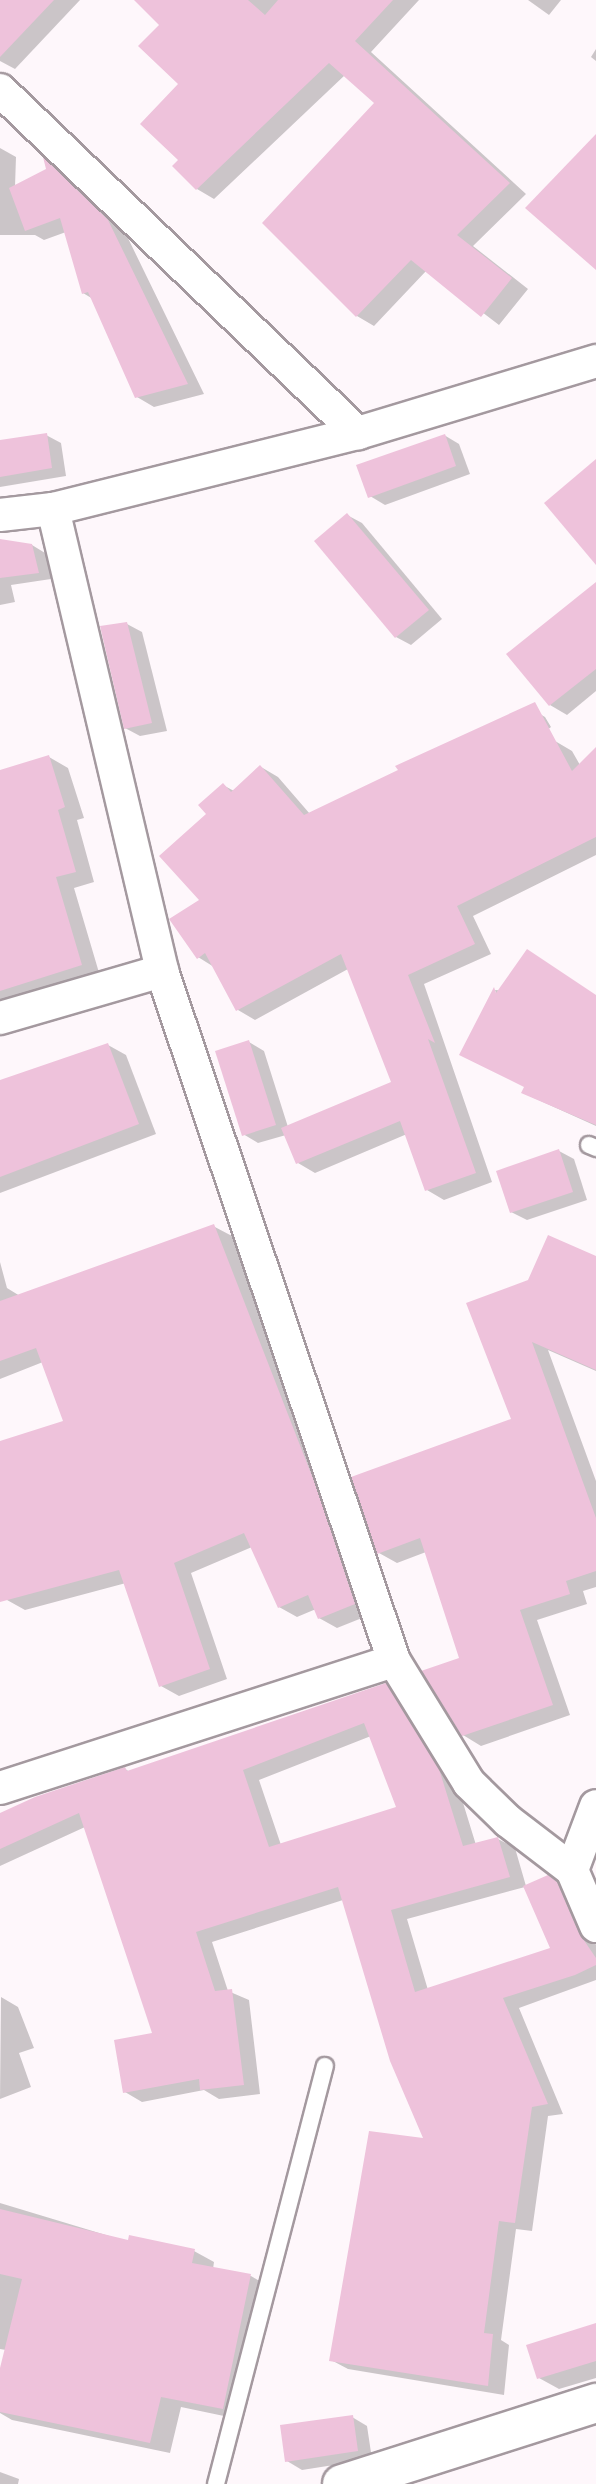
<!DOCTYPE html>
<style>
body{margin:0}
#map{position:relative;width:596px;height:2484px;overflow:hidden;background:#fef7fb;font-family:"Roboto Condensed",sans-serif}
div>[style]{position:absolute}
[style*='--x']{left:calc(var(--x)*1px);top:calc(var(--y)*1px);width:calc(var(--w)*1px);rotate:calc(var(--a)*1deg)}
.shadow>*{inset:0;background:#0003}
.building>*{inset:0;background:#eec2db}
.roads{filter:drop-shadow(2px 0 #a4999f) drop-shadow(-2px 0 #a4999f) drop-shadow(0 2px #a4999f) drop-shadow(0 -2px #a4999f)}
.service>*{height:16px;margin:-8px;padding:0 8px;transform-origin:8px;border-radius:8px;background:#fff}
.minor>*{height:32px;margin:-16px;padding:0 16px;transform-origin:16px;border-radius:16px;background:#fff}
.tertiary>*{height:38px;margin:-19px;padding:0 19px;transform-origin:19px;border-radius:19px;background:#fff}
span{translate:-50% -50%;white-space:nowrap;text-align:center;line-height:1.15;-webkit-text-stroke:5px #fff;paint-order:stroke}
</style>
<div id="map">
<div class="shadow">
<div style="clip-path:polygon(0 0,80px 0,15px 69px,0 61px)"></div>
<div style="clip-path:polygon(136px 0,419px 0,371px 52px,526px 194px,473px 246px,528px 289px,499px 325px,427px 270px,374px 326px,357px 316px,376px 103px,345px 75px,214px 199px,197px 189px,181px 160px,180px 84px,162px 25px)"></div>
<div style="clip-path:polygon(528px 0,561px 0,549px 15px)"></div>
<div style="clip-path:polygon(596px 49px,596px 61px,591px 57px)"></div>
<div style="clip-path:polygon(0 148px,16px 157px,15px 187px,48px 170px,46px 160px,60px 169px,125px 232px,204px 394px,154px 407px,137px 397px,93px 299px,83px 293px,66px 232px,44px 240px,35px 235px,0 235px)"></div>
<div style="clip-path:polygon(46px 435px,61px 443px,66px 476px,0 487px,0 442px)"></div>
<div style="clip-path:polygon(444px 435px,459px 444px,470px 474px,385px 505px,370px 496px)"></div>
<div style="clip-path:polygon(347px 515px,362px 523px,442px 619px,411px 645px,396px 637px)"></div>
<div style="clip-path:polygon(0 541px,32px 545px,45px 553px,51px 579px,11px 585px,15px 602px,0 605px)"></div>
<div style="clip-path:polygon(596px 584px,596px 691px,567px 715px,550px 705px)"></div>
<div style="clip-path:polygon(127px 624px,142px 632px,167px 731px,140px 736px,125px 728px)"></div>
<div style="clip-path:polygon(528px 707px,545px 717px,551px 727px,512px 758px,555px 741px,572px 751px,580px 765px,596px 749px,596px 855px,473px 916px,491px 954px,424px 984px,492px 1182px,444px 1200px,427px 1190px,407px 1134px,315px 1173px,298px 1163px,286px 1135px,258px 1143px,243px 1134px,249px 1042px,264px 1051px,288px 1127px,393px 1083px,348px 969px,255px 1020px,238px 1010px,214px 967px,198px 957px,209px 814px,223px 785px,234px 791px,261px 767px,278px 777px,310px 814px)"></div>
<div style="clip-path:polygon(49px 757px,68px 768px,84px 818px,77px 820px,94px 882px,74px 888px,100px 976px,0 1007px,0 772px)"></div>
<div style="clip-path:polygon(495px 990px,596px 996px,596px 1126px,523px 1093px,526px 1087px)"></div>
<div style="clip-path:polygon(108px 1045px,126px 1055px,156px 1134px,0 1193px,0 1082px)"></div>
<div style="clip-path:polygon(559px 1151px,574px 1159px,587px 1200px,527px 1220px,511px 1212px)"></div>
<div style="clip-path:polygon(213px 1226px,232px 1236px,372px 1614px,337px 1628px,319px 1618px,316px 1609px,297px 1617px,279px 1607px,252px 1547px,191px 1573px,227px 1679px,179px 1696px,161px 1686px,126px 1583px,25px 1610px,7px 1600px,0 1585px,0 1528px,155px 1457px,43px 1362px,0 1379px,0 1262px,7px 1288px,20px 1296px)"></div>
<div style="clip-path:polygon(596px 1258px,596px 1371px,548px 1350px,596px 1481px,596px 1587px,583px 1591px,587px 1604px,537px 1620px,570px 1715px,481px 1746px,463px 1735px,461px 1659px,426px 1552px,397px 1563px,379px 1553px,513px 1420px,469px 1304px)"></div>
<div style="clip-path:polygon(evenodd,386px 1685px,403px 1695px,456px 1780px,476px 1845px,498px 1839px,515px 1848px,526px 1886px,548px 1877px,574px 1893px,596px 1945px,596px 1980px,519px 2008px,563px 2114px,548px 2116px,532px 2231px,516px 2229px,501px 2340px,509px 2345px,504px 2395px,348px 2369px,331px 2360px,425px 2140px,343px 1900px,212px 1942px,228px 1991px,249px 2000px,260px 2094px,219px 2099px,204px 2090px,142px 2102px,125px 2092px,154px 2034px,85px 1827px,0 1866px,0 1815px,125px 1769px,130px 1772px,386px 1685px,371px 1736px,399px 1808px,281px 1845px,259px 1780px,371px 1736px,386px 1685px,525px 1887px,552px 1949px,428px 1990px,407px 1919px,525px 1887px)"></div>
<div style="clip-path:polygon(1px 1997px,18px 2007px,34px 2048px,19px 2053px,31px 2087px,0 2099px)"></div>
<div style="clip-path:polygon(0 2203px,129px 2242px,194px 2251px,214px 2262px,213px 2269px,251px 2276px,271px 2288px,243px 2420px,181px 2407px,170px 2453px,12px 2420px,0 2413px,0 2376px,6px 2350px,0 2349px)"></div>
<div style="clip-path:polygon(596px 2325px,596px 2378px,559px 2389px,539px 2378px)"></div>
<div style="clip-path:polygon(352px 2417px,367px 2426px,372px 2459px,302px 2470px,287px 2461px)"></div>
<div style="clip-path:polygon(0 2472px,19px 2479px,18px 2484px,0 2484px)"></div>
</div>
<div class="building">
<div style="clip-path:polygon(0 0,54px 0,0 57px)"></div>
<div style="clip-path:polygon(134px 0,248px 0,265px 15px,278px 0,393px 0,355px 41px,510px 183px,457px 235px,512px 278px,481px 317px,411px 260px,356px 317px,262px 223px,374px 103px,329px 63px,196px 190px,172px 166px,178px 160px,140px 124px,178px 84px,138px 46px,159px 25px)"></div>
<div style="clip-path:polygon(596px 134px,596px 270px,525px 208px)"></div>
<div style="clip-path:polygon(43px 157px,108px 220px,188px 384px,135px 398px,88px 292px,82px 294px,60px 218px,25px 231px,9px 188px,46px 169px)"></div>
<div style="clip-path:polygon(47px 433px,52px 468px,0 477px,0 440px)"></div>
<div style="clip-path:polygon(445px 434px,456px 466px,368px 498px,356px 465px)"></div>
<div style="clip-path:polygon(596px 459px,596px 565px,544px 503px)"></div>
<div style="clip-path:polygon(347px 513px,429px 610px,395px 638px,314px 541px)"></div>
<div style="clip-path:polygon(0 539px,32px 544px,39px 573px,0 578px)"></div>
<div style="clip-path:polygon(596px 582px,596px 669px,549px 706px,506px 654px)"></div>
<div style="clip-path:polygon(127px 622px,152px 723px,124px 729px,100px 626px)"></div>
<div style="clip-path:polygon(535px 702px,572px 771px,596px 747px,596px 837px,457px 906px,475px 944px,408px 975px,435px 1043px,428px 1039px,476px 1173px,425px 1191px,400px 1121px,296px 1164px,281px 1128px,391px 1082px,341px 954px,236px 1011px,205px 953px,197px 959px,169px 919px,199px 900px,159px 856px,206px 814px,198px 805px,223px 783px,231px 792px,260px 765px,304px 815px,398px 770px,395px 766px)"></div>
<div style="clip-path:polygon(49px 755px,65px 807px,58px 810px,76px 872px,56px 877px,82px 965px,0 991px,0 770px)"></div>
<div style="clip-path:polygon(527px 949px,596px 995px,596px 1125px,521px 1093px,524px 1087px,459px 1055px,494px 987px,496px 993px)"></div>
<div style="clip-path:polygon(249px 1040px,276px 1125px,242px 1136px,215px 1051px)"></div>
<div style="clip-path:polygon(108px 1043px,139px 1124px,0 1177px,0 1080px)"></div>
<div style="clip-path:polygon(559px 1149px,573px 1192px,510px 1213px,496px 1171px)"></div>
<div style="clip-path:polygon(214px 1224px,317px 1489px,355px 1604px,318px 1619px,308px 1595px,278px 1608px,244px 1533px,174px 1563px,210px 1669px,159px 1687px,119px 1570px,0 1602px,0 1441px,63px 1421px,36px 1348px,0 1361px,0 1301px)"></div>
<div style="clip-path:polygon(548px 1235px,596px 1256px,596px 1370px,532px 1342px,596px 1518px,596px 1571px,566px 1581px,570px 1594px,520px 1610px,553px 1705px,462px 1736px,421px 1671px,459px 1658px,420px 1538px,377px 1554px,351px 1477px,511px 1419px,466px 1303px,528px 1280px)"></div>
<div style="clip-path:polygon(evenodd,386px 1683px,439px 1769px,463px 1846px,498px 1837px,510px 1877px,391px 1910px,415px 1992px,550px 1948px,523px 1886px,548px 1875px,557px 1882px,579px 1933px,596px 1958px,596px 1965px,575px 1975px,503px 1998px,548px 2104px,532px 2107px,515px 2223px,499px 2221px,484px 2333px,493px 2334px,488px 2386px,329px 2361px,369px 2131px,423px 2138px,390px 2061px,338px 1887px,196px 1932px,215px 1991px,232px 1989px,244px 2085px,200px 2090px,199px 2079px,123px 2093px,114px 2040px,152px 2033px,79px 1813px,0 1849px,0 1813px,35px 1797px,125px 1767px,127px 1771px,386px 1683px,364px 1723px,396px 1807px,269px 1847px,243px 1770px,364px 1723px)"></div>
<div style="clip-path:polygon(0 2209px,128px 2240px,129px 2235px,195px 2249px,192px 2263px,251px 2274px,223px 2409px,161px 2397px,150px 2443px,0 2412px,0 2368px,22px 2279px,0 2274px)"></div>
<div style="clip-path:polygon(596px 2323px,596px 2361px,537px 2379px,526px 2345px)"></div>
<div style="clip-path:polygon(353px 2415px,358px 2451px,285px 2462px,280px 2425px)"></div>
</div>
<div class="roads">
<div class="service">
<div style="--x:589;--y:1145;--w:8;--a:23"></div>
<div style="--x:216;--y:2484;--w:432;--a:-75.4"></div>
</div>
<div class="minor">
<div style="--x:0;--y:90;--w:496;--a:43.8"></div>
<div style="--x:53;--y:509;--w:475;--a:76.7"></div>
<div style="--x:162;--y:971;--w:728;--a:71.42"></div>
<div style="--x:394;--y:1661;--w:143;--a:58.4"></div>
<div style="--x:469;--y:1783;--w:54;--a:44.3"></div>
<div style="--x:508;--y:1821;--w:81;--a:37.4"></div>
<div style="--x:572;--y:1870;--w:61;--a:66.8"></div>
<div style="--x:0;--y:515;--w:53;--a:-6.5"></div>
<div style="--x:53;--y:509;--w:314;--a:-14"></div>
<div style="--x:358;--y:433;--w:249;--a:-16.8"></div>
<div style="--x:0;--y:1018;--w:169;--a:-16.2"></div>
<div style="--x:0;--y:1788;--w:414;--a:-17.9"></div>
<div style="--x:572;--y:1870;--w:68;--a:-69.4"></div>
</div>
<div class="tertiary">
<div style="--x:342;--y:2484;--w:267;--a:-17.7"></div>
</div>
</div>
</div>
